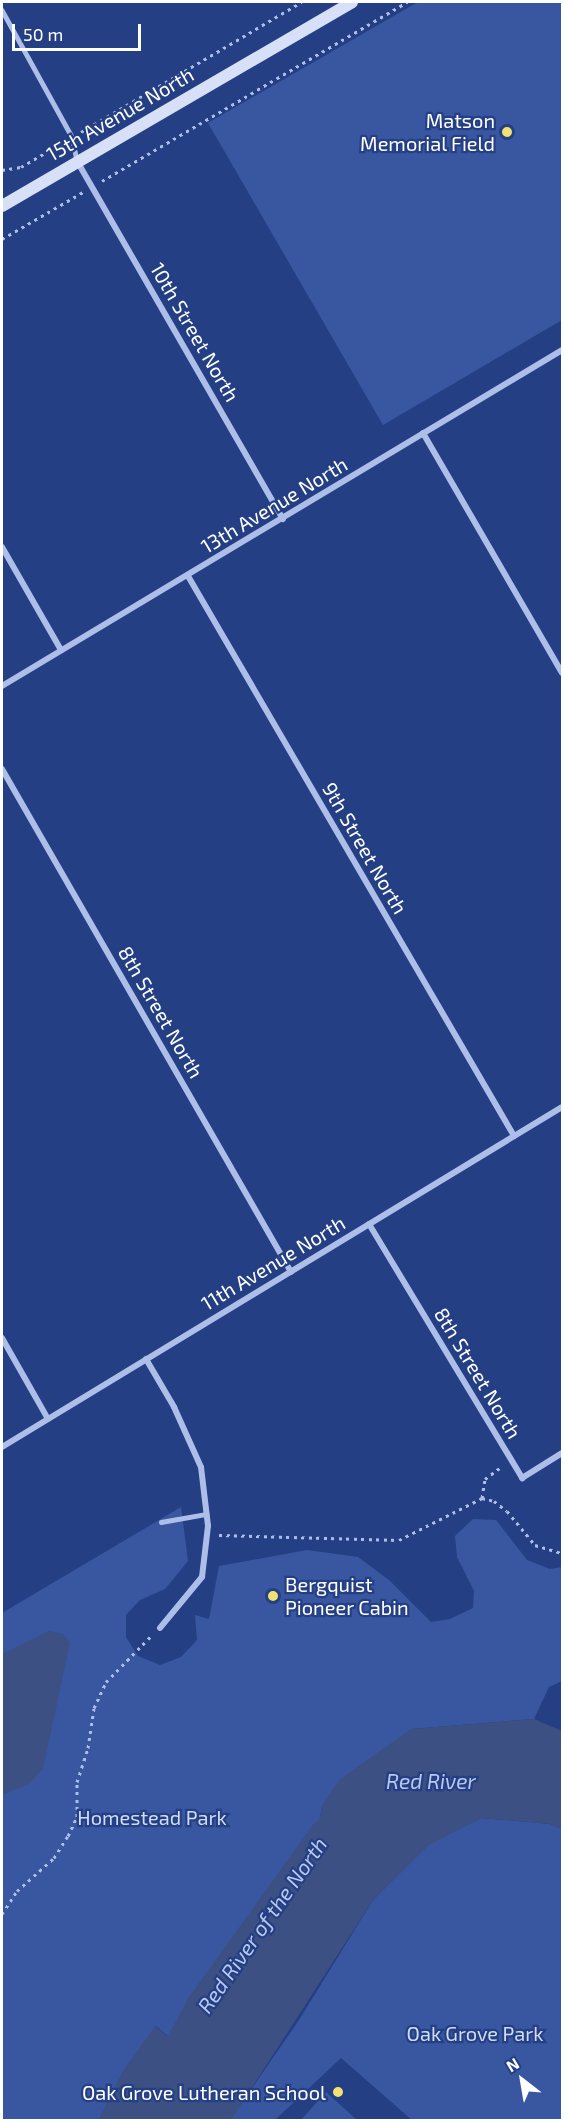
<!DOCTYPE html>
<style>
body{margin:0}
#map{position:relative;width:564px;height:2122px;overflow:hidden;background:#243f84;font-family:"Exo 2",sans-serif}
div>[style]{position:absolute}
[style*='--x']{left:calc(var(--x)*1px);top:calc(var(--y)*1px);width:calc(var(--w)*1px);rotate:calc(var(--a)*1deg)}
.green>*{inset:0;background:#3957a1}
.water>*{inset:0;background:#3c5083}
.river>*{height:32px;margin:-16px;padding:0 16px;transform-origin:16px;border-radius:16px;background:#3c5083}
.path>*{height:3px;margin-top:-1.5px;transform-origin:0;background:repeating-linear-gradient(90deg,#adbfe8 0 3px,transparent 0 7.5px)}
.lane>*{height:4.5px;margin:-2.25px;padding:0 2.25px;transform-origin:2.25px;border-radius:2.25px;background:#adbfe8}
.street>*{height:6px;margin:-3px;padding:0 3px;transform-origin:3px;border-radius:3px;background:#adbfe8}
.secondary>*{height:12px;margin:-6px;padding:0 6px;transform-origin:6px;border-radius:6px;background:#d8e0f7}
.dots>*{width:16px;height:16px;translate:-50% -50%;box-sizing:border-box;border:3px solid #243f84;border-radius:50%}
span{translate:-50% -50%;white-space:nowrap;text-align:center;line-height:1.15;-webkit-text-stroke:4.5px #243f84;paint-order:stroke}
.street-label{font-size:20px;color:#fff}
.poi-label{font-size:20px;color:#fff}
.right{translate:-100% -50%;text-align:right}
.left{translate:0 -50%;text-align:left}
.park-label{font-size:20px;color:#d1dcf6}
.water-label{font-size:21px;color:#b9c9ef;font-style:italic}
.frame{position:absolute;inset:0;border:3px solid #fff;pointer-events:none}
.north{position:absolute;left:492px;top:2050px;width:60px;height:60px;-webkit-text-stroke:4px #243f84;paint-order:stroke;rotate:329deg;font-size:16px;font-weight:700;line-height:24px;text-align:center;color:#fff}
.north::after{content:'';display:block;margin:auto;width:21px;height:27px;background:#fff;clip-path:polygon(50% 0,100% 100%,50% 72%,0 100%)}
.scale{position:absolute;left:12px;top:24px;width:129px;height:27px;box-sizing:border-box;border:3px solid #fff;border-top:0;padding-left:8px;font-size:18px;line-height:21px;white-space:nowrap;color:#fff;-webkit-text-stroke:4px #243f84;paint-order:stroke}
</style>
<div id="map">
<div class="green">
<div style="clip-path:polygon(418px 2px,562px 2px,562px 320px,383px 425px,208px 123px)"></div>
<div style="clip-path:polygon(181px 1507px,188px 1561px,165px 1589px,140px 1600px,126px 1615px,126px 1637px,138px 1656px,160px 1665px,181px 1657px,197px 1640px,195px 1615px,209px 1619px,219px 1566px,307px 1550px,358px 1557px,389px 1580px,431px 1622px,450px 1619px,473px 1608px,474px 1591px,457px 1557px,455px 1536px,473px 1519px,496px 1520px,527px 1560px,550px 1569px,562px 1567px,562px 1681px,549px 1687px,534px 1719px,411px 1729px,322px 1806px,317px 1836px,211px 1998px,177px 2044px,156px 2026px,124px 2070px,99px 2120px,2px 2120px,2px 1613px)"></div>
<div style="clip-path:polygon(481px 1818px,550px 1824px,562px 1829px,562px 2120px,412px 2120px,341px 2058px,275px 2120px,230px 2120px,299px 2020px,373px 1900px,429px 1844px)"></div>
<div style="clip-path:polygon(326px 2092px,357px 2120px,301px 2120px)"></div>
</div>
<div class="water">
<div style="clip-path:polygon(49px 1631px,63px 1634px,70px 1643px,43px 1769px,29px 1784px,2px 1795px,2px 1654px)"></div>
<div style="clip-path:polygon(534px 1719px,562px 1731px,562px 1829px,550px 1824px,481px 1818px,429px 1845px,373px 1900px,231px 2120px,99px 2120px,124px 2070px,155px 2026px,177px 2044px,211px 1998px,317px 1836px,322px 1806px,339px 1780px,411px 1729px)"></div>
</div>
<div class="river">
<div style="--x:140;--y:2120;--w:131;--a:-61.3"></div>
<div style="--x:203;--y:2005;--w:209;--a:-54.3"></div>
</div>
<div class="path">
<div style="--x:81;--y:132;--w:256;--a:-30.5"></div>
<div style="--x:2;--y:170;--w:19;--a:-9"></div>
<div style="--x:21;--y:167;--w:48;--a:-30.3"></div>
<div style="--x:102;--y:181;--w:354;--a:-30.4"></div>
<div style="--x:2;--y:239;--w:94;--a:-30.1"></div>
<div style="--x:482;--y:1498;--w:19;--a:-81"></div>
<div style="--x:485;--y:1479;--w:20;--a:-37"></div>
<div style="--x:219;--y:1535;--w:180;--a:1.6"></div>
<div style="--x:399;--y:1540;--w:93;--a:-26.8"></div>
<div style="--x:482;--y:1498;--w:12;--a:14"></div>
<div style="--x:494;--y:1501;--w:16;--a:38"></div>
<div style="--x:507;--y:1511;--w:44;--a:50.5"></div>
<div style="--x:535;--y:1545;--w:28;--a:17"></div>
<div style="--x:2;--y:1914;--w:27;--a:-57"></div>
<div style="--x:17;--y:1891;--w:50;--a:-41.7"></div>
<div style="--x:54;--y:1858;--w:26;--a:-58"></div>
<div style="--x:68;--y:1836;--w:21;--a:-65"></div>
<div style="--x:77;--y:1817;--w:35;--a:-90"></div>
<div style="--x:77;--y:1782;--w:36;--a:-72"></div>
<div style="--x:88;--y:1748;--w:40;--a:-81.5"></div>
<div style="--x:94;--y:1708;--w:29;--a:-65"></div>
<div style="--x:106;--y:1682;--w:67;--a:-45.6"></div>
</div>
<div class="lane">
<div style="--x:2;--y:10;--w:145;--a:61.1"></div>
<div style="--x:72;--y:137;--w:25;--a:78"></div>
<div style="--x:161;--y:1522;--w:46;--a:-10.1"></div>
</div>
<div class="street">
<div style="--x:77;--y:161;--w:413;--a:60.1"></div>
<div style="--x:423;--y:433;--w:277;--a:59.9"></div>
<div style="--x:2;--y:547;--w:119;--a:60.2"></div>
<div style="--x:188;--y:576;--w:648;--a:59.79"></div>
<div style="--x:2;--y:686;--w:653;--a:-30.96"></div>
<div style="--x:2;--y:769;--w:580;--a:60.12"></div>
<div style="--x:369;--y:1224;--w:297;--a:58.9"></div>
<div style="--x:522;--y:1478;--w:47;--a:-32"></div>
<div style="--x:2;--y:1338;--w:93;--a:60.4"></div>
<div style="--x:146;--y:1359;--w:56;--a:59.7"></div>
<div style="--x:174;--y:1407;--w:66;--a:65.8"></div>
<div style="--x:201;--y:1467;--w:59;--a:83.2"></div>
<div style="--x:208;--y:1526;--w:51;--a:96.7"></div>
<div style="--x:202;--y:1577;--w:66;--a:129.5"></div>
<div style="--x:2;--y:1447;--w:655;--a:-31.26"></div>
</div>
<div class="secondary">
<div style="--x:2;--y:206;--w:405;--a:-30.2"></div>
</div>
<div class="dots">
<div style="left:507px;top:132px;background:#f2e171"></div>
<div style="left:273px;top:1596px;background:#f2e171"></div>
<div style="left:338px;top:2092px;background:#f2e171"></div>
</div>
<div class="street-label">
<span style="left:120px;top:114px;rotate:-30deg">15th Avenue North</span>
<span style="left:195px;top:332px;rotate:60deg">10th Street North</span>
<span style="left:274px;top:505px;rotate:-31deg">13th Avenue North</span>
<span style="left:365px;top:848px;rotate:60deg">9th Street North</span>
<span style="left:161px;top:1012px;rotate:60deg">8th Street North</span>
<span style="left:273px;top:1263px;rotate:-31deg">11th Avenue North</span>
<span style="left:478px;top:1373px;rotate:59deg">8th Street North</span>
</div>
<div class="poi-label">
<span class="right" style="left:495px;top:132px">Matson<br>Memorial Field</span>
<span class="left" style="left:285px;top:1596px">Bergquist<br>Pioneer Cabin</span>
<span class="right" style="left:326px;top:2092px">Oak Grove Lutheran School</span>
</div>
<div class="park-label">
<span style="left:152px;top:1817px">Homestead Park</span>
<span style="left:475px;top:2033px">Oak Grove Park</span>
</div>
<div class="water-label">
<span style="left:431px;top:1781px">Red River</span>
<span style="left:262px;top:1925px;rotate:-55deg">Red River of the North</span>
</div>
<div class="frame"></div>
<div class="north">N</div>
<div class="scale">50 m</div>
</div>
